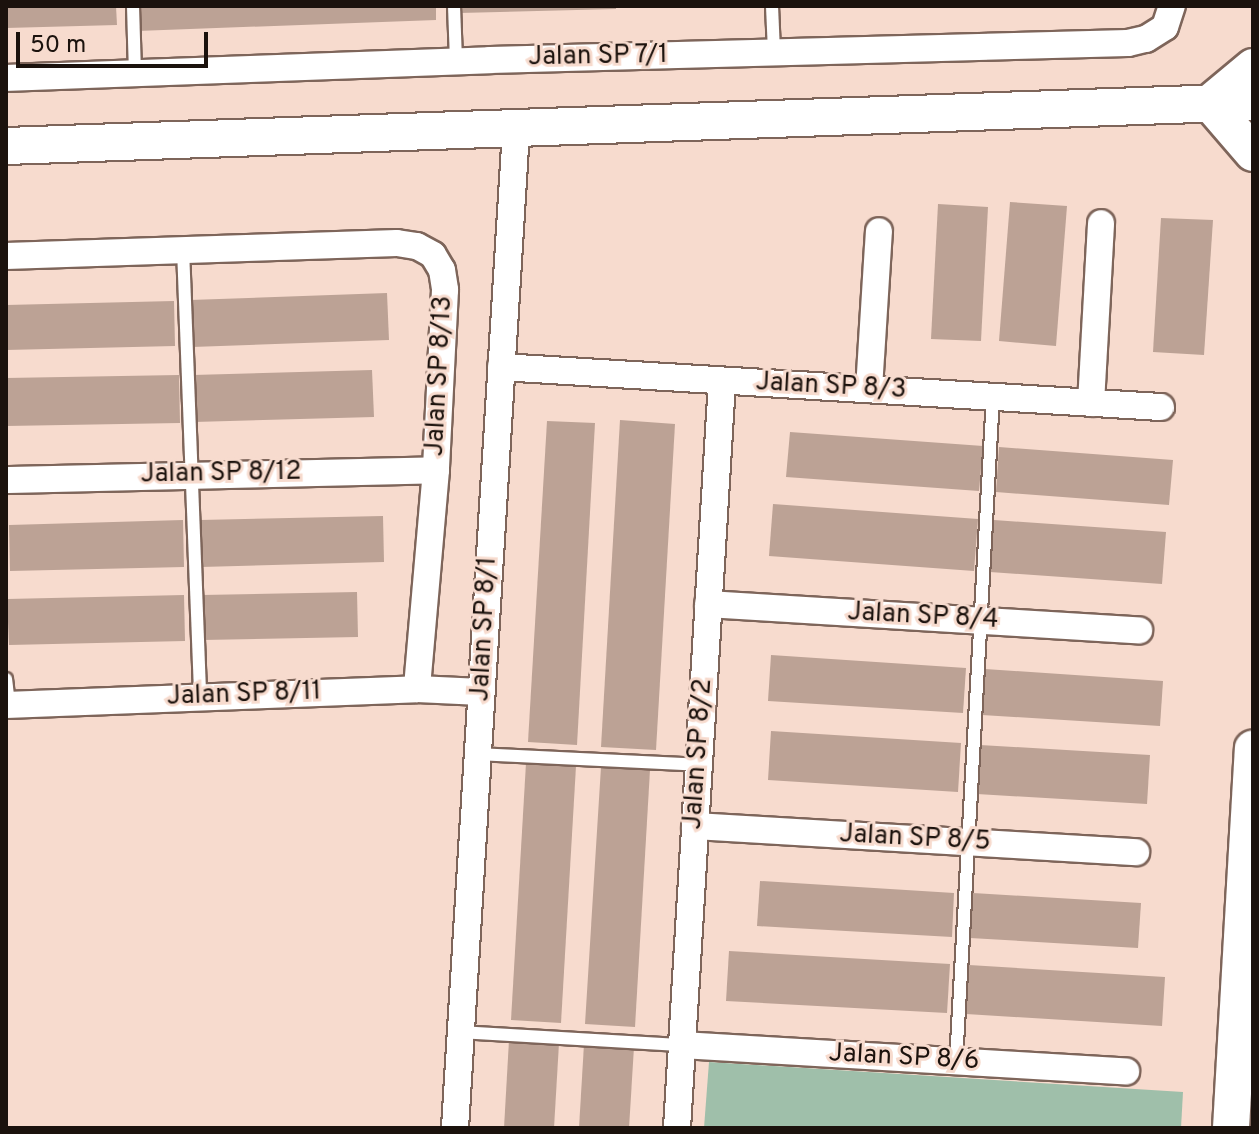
<!DOCTYPE html>
<style>
body{margin:0}
#map{position:relative;width:1259px;height:1134px;overflow:hidden;background:#f7dbce;font-family:Overpass,sans-serif}
div>[style]{position:absolute}
[style*='--x']{left:calc(var(--x)*1px);top:calc(var(--y)*1px);width:calc(var(--w)*1px);rotate:calc(var(--a)*1deg)}
.green>*{inset:0;background:#9fbfaa}
.building>*{inset:0;background:#bca295}
.roads{filter:drop-shadow(2px 0 #7e655a) drop-shadow(-2px 0 #7e655a) drop-shadow(0 2px #7e655a) drop-shadow(0 -2px #7e655a)}
.lane>*{height:12px;margin:-6px;padding:0 6px;transform-origin:6px;border-radius:6px;background:#fff}
.street>*{height:26px;margin:-13px;padding:0 13px;transform-origin:13px;border-radius:13px;background:#fff}
.secondary>*{height:36px;margin:-18px;padding:0 18px;transform-origin:18px;border-radius:18px;background:#fff}
span{translate:-50% -50%;white-space:nowrap;text-align:center;line-height:1.15;-webkit-text-stroke:6px #f7dbce;paint-order:stroke}
.street-label{font-size:26px;color:#1b120d}
.frame{position:absolute;inset:0;border:8px solid #1b120d;pointer-events:none}
.scale{position:absolute;left:16px;top:32px;width:192px;height:36px;box-sizing:border-box;border:4px solid #1b120d;border-top:0;padding-left:10px;font-size:24px;line-height:28px;white-space:nowrap;color:#1b120d;-webkit-text-stroke:6px #f7dbce;paint-order:stroke}
</style>
<div id="map">
<div class="green">
<div style="clip-path:polygon(709px 1062px,1183px 1092px,1181px 1128px,704px 1128px)"></div>
</div>
<div class="building">
<div style="clip-path:polygon(6px 6px,116px 6px,117px 25px,6px 28px)"></div>
<div style="clip-path:polygon(136px 6px,436px 6px,436px 20px,137px 31px)"></div>
<div style="clip-path:polygon(459px 6px,616px 6px,616px 9px,459px 13px)"></div>
<div style="clip-path:polygon(1010px 202px,1067px 206px,1056px 346px,999px 341px)"></div>
<div style="clip-path:polygon(938px 204px,988px 207px,981px 341px,931px 339px)"></div>
<div style="clip-path:polygon(1161px 218px,1213px 220px,1204px 355px,1153px 352px)"></div>
<div style="clip-path:polygon(387px 293px,389px 340px,192px 347px,190px 300px)"></div>
<div style="clip-path:polygon(174px 301px,175px 346px,6px 350px,6px 305px)"></div>
<div style="clip-path:polygon(372px 370px,374px 417px,194px 422px,193px 375px)"></div>
<div style="clip-path:polygon(179px 375px,180px 423px,6px 426px,6px 378px)"></div>
<div style="clip-path:polygon(620px 420px,675px 424px,656px 750px,601px 747px)"></div>
<div style="clip-path:polygon(547px 421px,595px 423px,577px 745px,528px 742px)"></div>
<div style="clip-path:polygon(790px 432px,983px 446px,979px 491px,786px 477px)"></div>
<div style="clip-path:polygon(999px 447px,1173px 460px,1169px 505px,996px 492px)"></div>
<div style="clip-path:polygon(773px 504px,978px 519px,974px 571px,769px 556px)"></div>
<div style="clip-path:polygon(383px 516px,384px 562px,201px 567px,200px 520px)"></div>
<div style="clip-path:polygon(183px 520px,184px 567px,10px 571px,9px 525px)"></div>
<div style="clip-path:polygon(994px 520px,1166px 532px,1162px 584px,990px 572px)"></div>
<div style="clip-path:polygon(357px 592px,358px 637px,203px 640px,202px 595px)"></div>
<div style="clip-path:polygon(184px 595px,185px 641px,9px 645px,7px 599px)"></div>
<div style="clip-path:polygon(771px 655px,966px 668px,963px 713px,768px 701px)"></div>
<div style="clip-path:polygon(985px 669px,1163px 681px,1160px 726px,982px 715px)"></div>
<div style="clip-path:polygon(771px 731px,961px 743px,958px 792px,768px 780px)"></div>
<div style="clip-path:polygon(980px 745px,1150px 755px,1147px 804px,977px 794px)"></div>
<div style="clip-path:polygon(526px 763px,576px 766px,561px 1023px,511px 1020px)"></div>
<div style="clip-path:polygon(601px 767px,650px 770px,635px 1027px,585px 1024px)"></div>
<div style="clip-path:polygon(760px 881px,954px 893px,952px 937px,757px 926px)"></div>
<div style="clip-path:polygon(973px 893px,1141px 903px,1138px 948px,970px 938px)"></div>
<div style="clip-path:polygon(729px 951px,950px 964px,947px 1013px,726px 1001px)"></div>
<div style="clip-path:polygon(969px 965px,1165px 977px,1162px 1026px,966px 1014px)"></div>
<div style="clip-path:polygon(509px 1040px,559px 1043px,554px 1128px,504px 1128px)"></div>
<div style="clip-path:polygon(584px 1044px,634px 1047px,629px 1128px,579px 1128px)"></div>
</div>
<div class="roads">
<div class="lane">
<div style="--x:133;--y:6;--w:67;--a:88.3"></div>
<div style="--x:454;--y:6;--w:55;--a:87.9"></div>
<div style="--x:772;--y:6;--w:46;--a:87.5"></div>
<div style="--x:183;--y:249;--w:448;--a:87.8"></div>
<div style="--x:6;--y:679;--w:26;--a:83"></div>
<div style="--x:477;--y:754;--w:221;--a:2.8"></div>
<div style="--x:461;--y:1032;--w:221;--a:3.4"></div>
<div style="--x:956;--y:1062;--w:666;--a:-86.82"></div>
</div>
<div class="street">
<div style="--x:6;--y:78;--w:484;--a:-2.1"></div>
<div style="--x:490;--y:60;--w:638;--a:-1.53"></div>
<div style="--x:1128;--y:43;--w:18;--a:-13"></div>
<div style="--x:1146;--y:39;--w:22;--a:-32"></div>
<div style="--x:1165;--y:27;--w:22;--a:-72"></div>
<div style="--x:6;--y:256;--w:391;--a:-1.9"></div>
<div style="--x:397;--y:243;--w:20;--a:9"></div>
<div style="--x:417;--y:246;--w:18;--a:29"></div>
<div style="--x:433;--y:255;--w:17;--a:59"></div>
<div style="--x:442;--y:270;--w:20;--a:81"></div>
<div style="--x:445;--y:290;--w:180;--a:92.9"></div>
<div style="--x:436;--y:470;--w:220;--a:95"></div>
<div style="--x:501;--y:367;--w:661;--a:3.47"></div>
<div style="--x:869;--y:389;--w:158;--a:-86.4"></div>
<div style="--x:1091;--y:403;--w:180;--a:-86.8"></div>
<div style="--x:6;--y:480;--w:430;--a:-1.3"></div>
<div style="--x:708;--y:604;--w:432;--a:3.5"></div>
<div style="--x:6;--y:705;--w:411;--a:-2.2"></div>
<div style="--x:417;--y:689;--w:64;--a:2.7"></div>
<div style="--x:695;--y:826;--w:442;--a:3.4"></div>
<div style="--x:682;--y:1045;--w:445;--a:3.4"></div>
<div style="--x:455;--y:1128;--w:1000;--a:-86.5"></div>
<div style="--x:677;--y:1128;--w:748;--a:-86.55"></div>
</div>
<div class="secondary">
<div style="--x:1253;--y:67;--w:56;--a:140.1"></div>
<div style="--x:1210;--y:103;--w:66;--a:49.3"></div>
<div style="--x:6;--y:146;--w:1248;--a:-2.02"></div>
<div style="--x:1231;--y:1128;--w:380;--a:-86.7"></div>
</div>
</div>
<div class="street-label">
<span style="left:598px;top:57px;rotate:-1deg">Jalan SP 7/1</span>
<span style="left:440px;top:376px;rotate:-87deg">Jalan SP 8/13</span>
<span style="left:831px;top:387px;rotate:3deg">Jalan SP 8/3</span>
<span style="left:221px;top:474px;rotate:-1deg">Jalan SP 8/12</span>
<span style="left:923px;top:617px;rotate:3deg">Jalan SP 8/4</span>
<span style="left:485px;top:629px;rotate:-87deg">Jalan SP 8/1</span>
<span style="left:244px;top:695px;rotate:-2deg">Jalan SP 8/11</span>
<span style="left:699px;top:754px;rotate:-86deg">Jalan SP 8/2</span>
<span style="left:915px;top:839px;rotate:3deg">Jalan SP 8/5</span>
<span style="left:904px;top:1058px;rotate:3deg">Jalan SP 8/6</span>
</div>
<div class="frame"></div>
<div class="scale">50 m</div>
</div>
